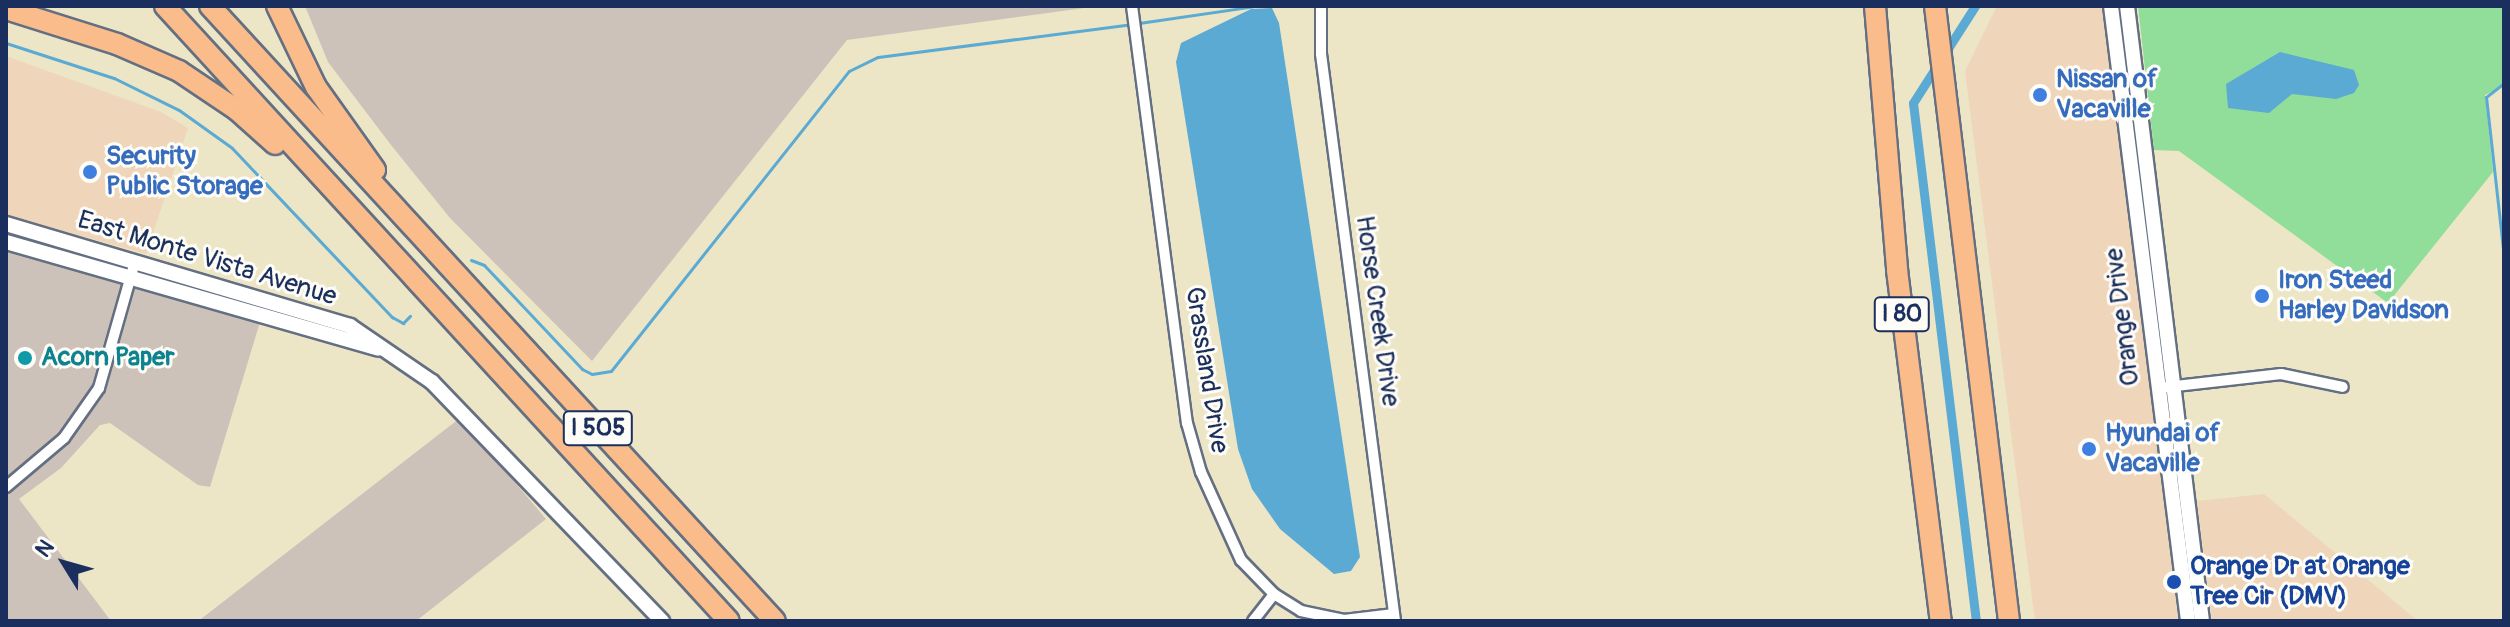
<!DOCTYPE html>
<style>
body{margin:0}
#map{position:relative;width:2510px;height:627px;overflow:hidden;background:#ece5c6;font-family:Pangolin,sans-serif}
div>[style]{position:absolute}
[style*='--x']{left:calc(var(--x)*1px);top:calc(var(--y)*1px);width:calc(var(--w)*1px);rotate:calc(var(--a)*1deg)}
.built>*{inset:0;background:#efd6bb}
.industrial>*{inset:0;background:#cdc2b9}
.green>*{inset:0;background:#91dd9a}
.water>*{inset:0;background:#5aaad4}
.stream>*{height:3px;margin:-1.5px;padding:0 1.5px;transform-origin:1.5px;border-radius:1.5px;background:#5aaad4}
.canal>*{height:9px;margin:-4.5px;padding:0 4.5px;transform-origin:4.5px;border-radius:4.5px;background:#5aaad4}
.roads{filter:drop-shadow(2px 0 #646f82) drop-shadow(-2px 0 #646f82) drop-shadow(0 2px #646f82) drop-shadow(0 -2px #646f82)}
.minor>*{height:10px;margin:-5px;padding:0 5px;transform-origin:5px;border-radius:5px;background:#fff}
.tertiary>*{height:14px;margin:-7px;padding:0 7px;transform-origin:7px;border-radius:7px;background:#fff}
.motorway>*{height:20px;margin:-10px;padding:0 10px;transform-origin:10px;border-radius:10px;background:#fabc8b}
.dots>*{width:22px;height:22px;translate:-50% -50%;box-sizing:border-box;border:4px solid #fdfcf7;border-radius:50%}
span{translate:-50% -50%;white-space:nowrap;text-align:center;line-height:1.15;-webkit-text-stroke:6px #fdfcf7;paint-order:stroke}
.shield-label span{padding:2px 6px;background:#fdfcf7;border:2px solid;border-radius:6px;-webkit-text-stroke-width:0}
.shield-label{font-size:24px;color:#1b2f5e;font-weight:700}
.shop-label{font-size:26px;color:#366cbe;font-weight:700}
.left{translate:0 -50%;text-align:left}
.street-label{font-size:26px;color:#1b2f5e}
.culture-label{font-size:26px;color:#0d838f;font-weight:700}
.transit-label{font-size:26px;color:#164399;font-weight:700}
.frame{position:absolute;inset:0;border:8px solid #1b2f5e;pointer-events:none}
.north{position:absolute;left:24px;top:523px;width:80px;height:80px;-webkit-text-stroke:6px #fdfcf7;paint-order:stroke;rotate:307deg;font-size:22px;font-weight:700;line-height:32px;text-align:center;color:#1b2f5e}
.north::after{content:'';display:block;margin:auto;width:28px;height:36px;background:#1b2f5e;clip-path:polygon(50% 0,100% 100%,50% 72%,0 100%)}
</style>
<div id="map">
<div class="built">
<div style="clip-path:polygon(1997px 6px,2103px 6px,2183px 621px,2035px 621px,1965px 71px)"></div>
<div style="clip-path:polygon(6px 56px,161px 112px,188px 128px,146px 254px,6px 215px)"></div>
<div style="clip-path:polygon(2264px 494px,2418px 621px,2212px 621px,2197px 501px)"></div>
</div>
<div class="industrial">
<div style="clip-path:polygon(305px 6px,1099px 6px,847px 40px,592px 361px,450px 218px,391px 145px,328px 62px)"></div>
<div style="clip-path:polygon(6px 247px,260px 322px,210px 487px,198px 485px,110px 423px,100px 425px,61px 468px,19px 499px,111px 621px,6px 621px)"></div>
<div style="clip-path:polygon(460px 418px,546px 519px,416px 621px,201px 619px)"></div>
</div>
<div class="green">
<div style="clip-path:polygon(2138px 6px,2504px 6px,2504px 86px,2485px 95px,2493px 172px,2388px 303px,2179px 151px,2154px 150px)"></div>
</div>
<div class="water">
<div style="clip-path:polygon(1272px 8px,1279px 23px,1360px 557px,1351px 571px,1334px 574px,1280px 529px,1252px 489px,1238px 449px,1176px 62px,1181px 43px,1251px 9px)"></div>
<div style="clip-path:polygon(2280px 52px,2354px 70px,2359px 85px,2354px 93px,2336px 99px,2292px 94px,2269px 113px,2228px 108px,2226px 84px)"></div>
</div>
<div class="stream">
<div style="--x:1139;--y:23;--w:117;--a:-8.3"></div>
<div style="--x:6;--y:43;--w:114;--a:18"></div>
<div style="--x:114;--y:78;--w:72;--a:26.2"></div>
<div style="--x:179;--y:110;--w:65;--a:35.6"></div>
<div style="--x:232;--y:148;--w:233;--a:46.6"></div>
<div style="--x:392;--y:317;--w:13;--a:29"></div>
<div style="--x:403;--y:323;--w:10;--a:-45"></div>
<div style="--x:2504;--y:83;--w:23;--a:142"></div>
<div style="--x:2486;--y:97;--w:162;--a:83.6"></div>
<div style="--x:471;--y:260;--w:14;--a:21"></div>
<div style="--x:484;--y:265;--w:143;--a:46.7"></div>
<div style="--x:582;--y:369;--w:11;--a:27"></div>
<div style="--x:592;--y:374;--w:19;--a:-9"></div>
<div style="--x:611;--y:371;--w:383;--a:-51.6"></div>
<div style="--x:849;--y:71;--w:32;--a:-26"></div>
<div style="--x:878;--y:57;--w:255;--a:-7.4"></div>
</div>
<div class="canal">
<div style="--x:1975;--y:6;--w:115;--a:122.6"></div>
<div style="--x:1913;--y:103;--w:522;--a:83.07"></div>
</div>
<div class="roads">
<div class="minor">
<div style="--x:1132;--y:6;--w:421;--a:82.5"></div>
<div style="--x:1187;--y:423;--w:51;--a:74.1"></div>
<div style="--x:1201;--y:472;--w:97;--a:65.6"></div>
<div style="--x:1241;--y:560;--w:47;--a:45.9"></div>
<div style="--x:1274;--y:594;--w:32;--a:32"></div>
<div style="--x:1301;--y:611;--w:44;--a:11.8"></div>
<div style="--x:1344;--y:620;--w:50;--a:-6.8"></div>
<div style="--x:1321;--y:6;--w:48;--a:90"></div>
<div style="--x:1321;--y:54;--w:572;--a:82.56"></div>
<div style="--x:2167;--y:387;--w:115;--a:-6.5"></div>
<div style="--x:2281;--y:374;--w:63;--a:11.8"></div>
<div style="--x:6;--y:487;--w:76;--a:-40.2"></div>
<div style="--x:64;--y:438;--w:61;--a:-55"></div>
<div style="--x:99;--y:388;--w:131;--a:-74.1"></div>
<div style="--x:1253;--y:621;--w:34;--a:-52"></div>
</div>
<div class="tertiary">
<div style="--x:2111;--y:6;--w:620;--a:82.86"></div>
<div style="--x:2127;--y:6;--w:620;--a:83.05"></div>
<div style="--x:6;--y:224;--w:359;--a:16.5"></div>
<div style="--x:350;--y:326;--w:99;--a:34.3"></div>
<div style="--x:432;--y:382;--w:332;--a:46.1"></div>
<div style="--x:6;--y:242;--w:387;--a:16"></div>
</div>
<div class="motorway">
<div style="--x:165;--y:6;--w:834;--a:47.48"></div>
<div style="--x:210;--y:6;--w:835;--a:47.43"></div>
<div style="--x:277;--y:6;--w:90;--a:64.3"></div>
<div style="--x:316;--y:87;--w:102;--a:54.6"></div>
<div style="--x:1875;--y:6;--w:265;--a:85.2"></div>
<div style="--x:1897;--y:270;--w:354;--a:82.9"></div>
<div style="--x:1935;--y:6;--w:619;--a:83.14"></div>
<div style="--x:6;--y:9;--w:116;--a:17.5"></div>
<div style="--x:117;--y:44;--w:68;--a:23.5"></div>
<div style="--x:179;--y:71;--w:70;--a:33.9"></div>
<div style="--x:237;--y:110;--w:51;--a:41.8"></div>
</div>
</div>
<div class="dots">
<div style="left:2040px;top:95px;background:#3f7fe0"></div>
<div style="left:90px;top:172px;background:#3f7fe0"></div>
<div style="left:2262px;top:296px;background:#3f7fe0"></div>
<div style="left:25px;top:358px;background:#0f9aa8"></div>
<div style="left:2089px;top:449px;background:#3f7fe0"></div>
<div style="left:2174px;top:582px;background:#1a4fb4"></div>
</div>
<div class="shield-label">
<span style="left:1902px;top:314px">I 80</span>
<span style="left:598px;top:428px">I 505</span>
</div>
<div class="shop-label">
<span class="left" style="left:2056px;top:95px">Nissan of<br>Vacaville</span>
<span class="left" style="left:106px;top:172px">Security<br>Public Storage</span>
<span class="left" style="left:2278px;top:296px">Iron Steed<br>Harley Davidson</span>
<span class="left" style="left:2105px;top:449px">Hyundai of<br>Vacaville</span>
</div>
<div class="street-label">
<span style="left:207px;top:259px;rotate:17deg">East Monte Vista Avenue</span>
<span style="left:1377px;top:311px;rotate:82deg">Horse Creek Drive</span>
<span style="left:2123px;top:317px;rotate:-97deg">Orange Drive</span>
<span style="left:1206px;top:370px;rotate:81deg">Grassland Drive</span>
</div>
<div class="culture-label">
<span class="left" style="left:41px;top:358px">Acorn Paper</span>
</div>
<div class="transit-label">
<span class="left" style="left:2190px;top:582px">Orange Dr at Orange<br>Tree Cir (DMV)</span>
</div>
<div class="frame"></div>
<div class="north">N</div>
</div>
